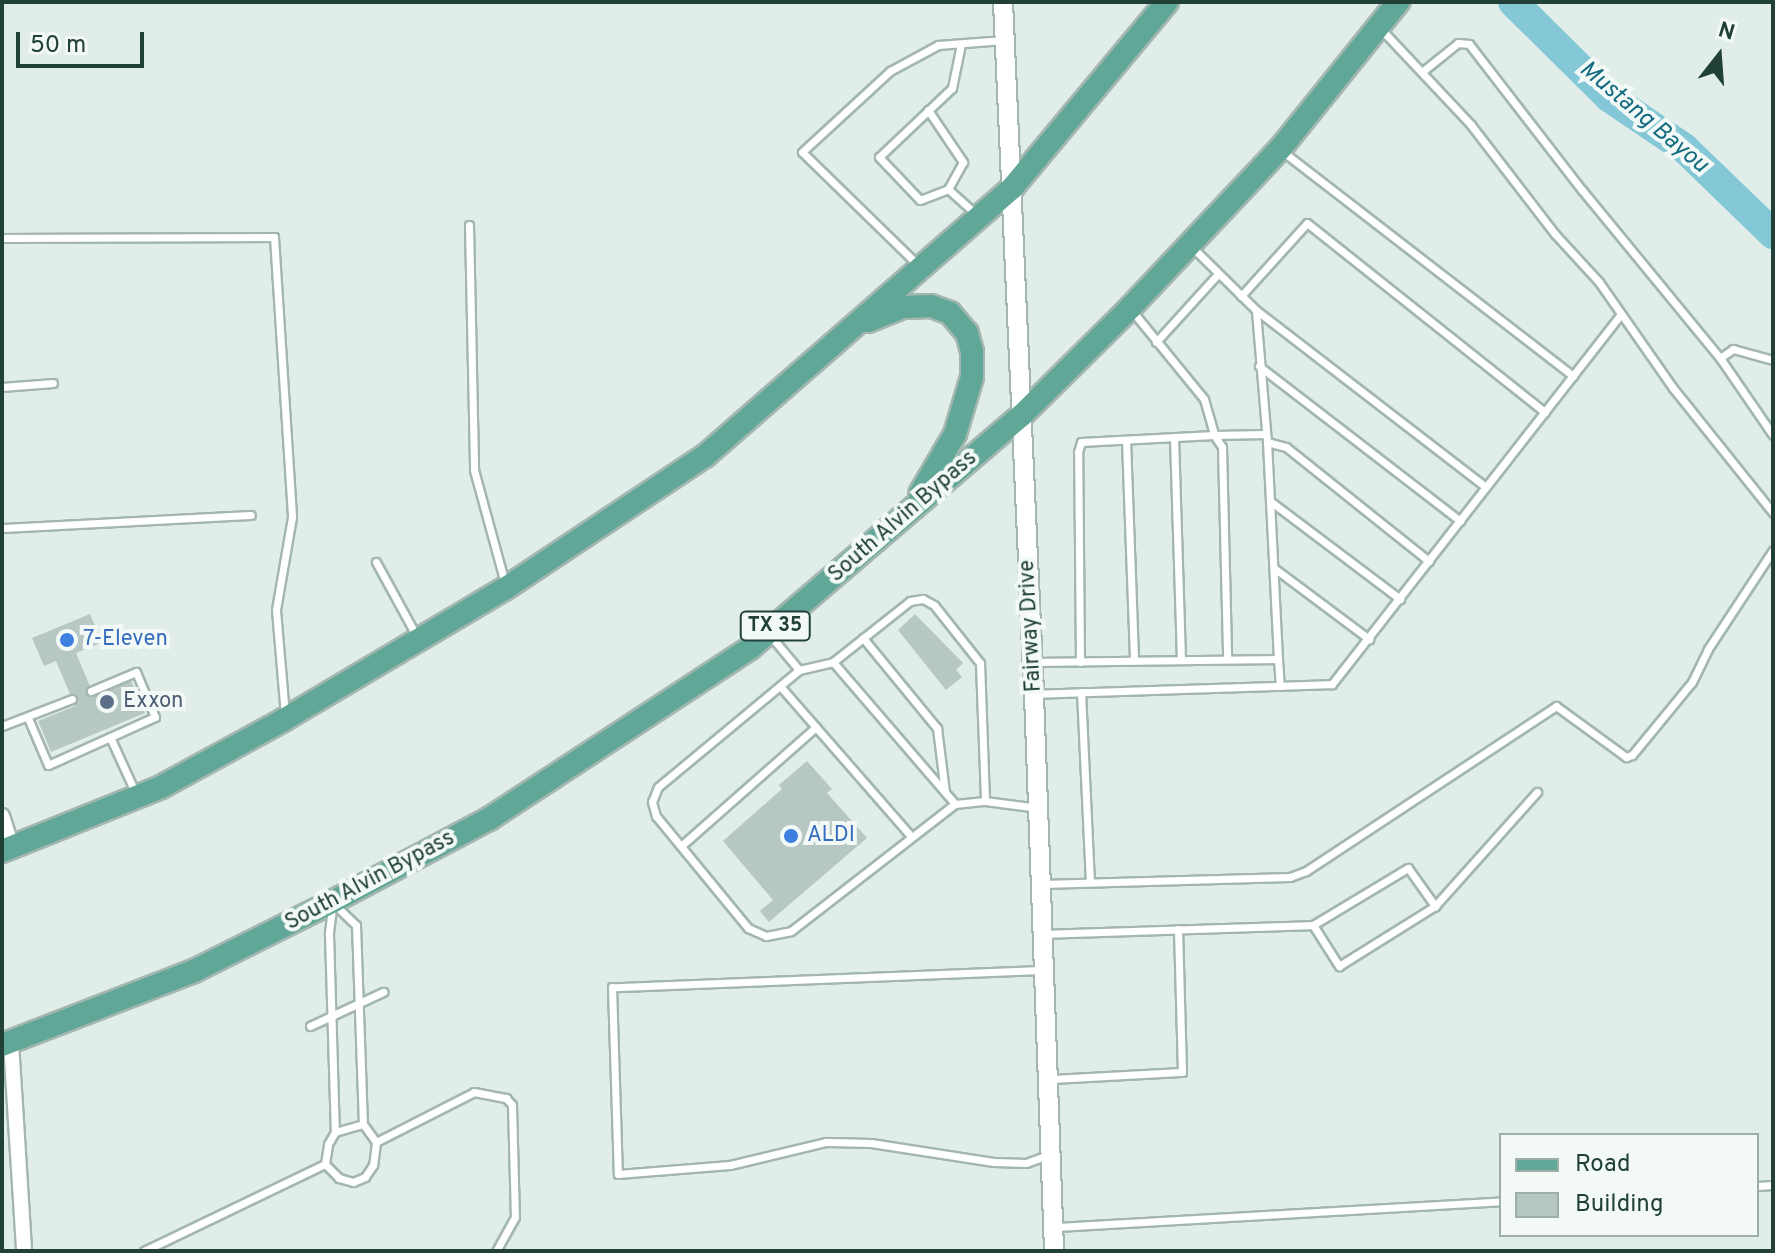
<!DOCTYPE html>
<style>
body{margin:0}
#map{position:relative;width:1775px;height:1253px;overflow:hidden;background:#e1ede8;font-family:Overpass,sans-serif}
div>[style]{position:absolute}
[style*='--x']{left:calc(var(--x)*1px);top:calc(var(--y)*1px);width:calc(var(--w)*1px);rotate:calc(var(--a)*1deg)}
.river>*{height:30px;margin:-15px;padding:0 15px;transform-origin:15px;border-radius:15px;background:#84c8d7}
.building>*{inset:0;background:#b6c8c1}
.roads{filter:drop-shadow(2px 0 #a3b6b0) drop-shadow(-2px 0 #a3b6b0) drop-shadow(0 2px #a3b6b0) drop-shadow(0 -2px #a3b6b0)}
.service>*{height:7px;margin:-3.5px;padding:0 3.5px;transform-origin:3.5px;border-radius:3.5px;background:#fff}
.minor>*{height:14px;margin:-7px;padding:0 7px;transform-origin:7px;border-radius:7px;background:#fff}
.tertiary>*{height:18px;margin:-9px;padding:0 9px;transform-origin:9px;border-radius:9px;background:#fff}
.primary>*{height:22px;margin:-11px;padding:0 11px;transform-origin:11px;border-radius:11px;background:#61a797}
.dots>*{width:22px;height:22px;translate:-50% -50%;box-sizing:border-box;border:4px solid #f2f9f6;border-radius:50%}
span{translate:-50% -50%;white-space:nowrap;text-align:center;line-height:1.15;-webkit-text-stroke:8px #f2f9f6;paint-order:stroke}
.shield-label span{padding:2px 6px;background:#f2f9f6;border:2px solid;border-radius:6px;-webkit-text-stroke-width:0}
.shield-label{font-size:20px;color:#204038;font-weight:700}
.street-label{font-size:22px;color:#204038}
.shop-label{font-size:22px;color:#366cbe}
.left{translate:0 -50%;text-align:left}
.service-label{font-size:22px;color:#4e5e75}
.water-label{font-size:24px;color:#146c81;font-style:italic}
.frame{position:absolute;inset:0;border:4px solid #204038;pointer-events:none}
.legend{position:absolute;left:1499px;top:1133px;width:260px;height:104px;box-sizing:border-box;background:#f2f9f6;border:2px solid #9eafaa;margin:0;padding:10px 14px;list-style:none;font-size:24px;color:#204038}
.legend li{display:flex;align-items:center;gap:16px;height:40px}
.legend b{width:40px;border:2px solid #9eafaa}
.north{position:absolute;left:1679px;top:16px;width:80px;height:80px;-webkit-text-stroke:6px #f2f9f6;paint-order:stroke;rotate:17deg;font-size:22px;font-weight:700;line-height:32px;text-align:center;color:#204038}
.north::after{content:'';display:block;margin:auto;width:28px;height:36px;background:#204038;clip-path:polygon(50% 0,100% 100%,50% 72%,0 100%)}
.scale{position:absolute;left:16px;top:32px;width:128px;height:36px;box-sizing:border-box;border:4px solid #204038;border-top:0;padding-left:10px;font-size:24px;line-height:28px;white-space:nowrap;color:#204038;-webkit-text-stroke:6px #f2f9f6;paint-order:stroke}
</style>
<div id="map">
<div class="river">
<div style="--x:1513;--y:2;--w:135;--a:44.7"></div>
<div style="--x:1609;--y:97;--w:91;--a:34.2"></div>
<div style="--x:1684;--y:148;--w:124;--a:44"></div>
</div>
<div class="building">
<div style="clip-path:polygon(90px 614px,102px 642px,76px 653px,94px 696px,131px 681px,145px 713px,51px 752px,38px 721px,75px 706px,56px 661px,44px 666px,32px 638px)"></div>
<div style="clip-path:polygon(915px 614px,963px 663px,956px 670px,962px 677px,946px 690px,898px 630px)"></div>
<div style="clip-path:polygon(807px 761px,832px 789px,827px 793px,867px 838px,769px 922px,760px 911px,773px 900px,723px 841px,782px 789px,779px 785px)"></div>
</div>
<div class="roads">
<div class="service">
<div style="--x:1380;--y:28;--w:133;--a:46.8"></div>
<div style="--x:1471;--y:125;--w:138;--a:52.4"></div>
<div style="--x:1555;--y:234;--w:65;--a:47.5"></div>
<div style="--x:1599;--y:282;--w:129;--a:55.1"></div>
<div style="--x:1673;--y:388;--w:160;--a:51.3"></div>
<div style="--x:961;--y:44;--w:45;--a:101.6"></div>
<div style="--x:952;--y:88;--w:100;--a:136.6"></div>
<div style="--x:879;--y:157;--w:59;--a:46.4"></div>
<div style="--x:920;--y:200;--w:30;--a:-21"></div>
<div style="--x:948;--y:189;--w:40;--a:42"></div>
<div style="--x:1423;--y:71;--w:45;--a:-38.7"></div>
<div style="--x:1458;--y:43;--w:11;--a:5"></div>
<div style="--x:1469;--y:44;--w:185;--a:52.3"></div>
<div style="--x:1582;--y:190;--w:217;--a:50.6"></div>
<div style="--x:1720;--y:358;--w:93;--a:55.5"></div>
<div style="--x:928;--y:110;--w:63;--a:56.1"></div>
<div style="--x:963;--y:162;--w:31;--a:119"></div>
<div style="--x:1282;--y:151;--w:368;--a:37.7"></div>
<div style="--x:469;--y:225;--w:245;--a:88.8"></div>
<div style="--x:474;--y:470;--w:117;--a:74.7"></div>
<div style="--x:2;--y:238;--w:272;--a:-0.2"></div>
<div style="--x:274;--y:237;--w:281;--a:86.3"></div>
<div style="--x:292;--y:517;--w:94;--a:99.8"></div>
<div style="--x:276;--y:610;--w:106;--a:85.1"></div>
<div style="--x:919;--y:266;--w:163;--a:-135.7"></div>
<div style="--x:802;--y:152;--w:120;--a:-42.6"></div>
<div style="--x:890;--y:71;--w:55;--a:-28.4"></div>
<div style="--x:938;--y:45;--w:66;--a:-4.3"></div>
<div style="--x:1241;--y:296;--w:98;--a:-47.9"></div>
<div style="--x:1307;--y:223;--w:304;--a:38.5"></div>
<div style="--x:1256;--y:310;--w:290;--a:37.6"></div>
<div style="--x:1133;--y:312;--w:112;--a:50.8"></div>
<div style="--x:1204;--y:399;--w:37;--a:74"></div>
<div style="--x:1214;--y:435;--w:52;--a:-1.1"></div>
<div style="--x:1156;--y:342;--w:91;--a:-47.7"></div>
<div style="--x:1720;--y:358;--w:16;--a:-35"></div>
<div style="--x:1733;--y:349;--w:41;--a:15.4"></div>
<div style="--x:1259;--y:366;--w:254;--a:37.6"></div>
<div style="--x:2;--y:387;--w:51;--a:-4.5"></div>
<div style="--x:1174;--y:437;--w:223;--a:88.2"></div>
<div style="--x:1126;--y:440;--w:221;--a:87.9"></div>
<div style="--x:1267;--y:442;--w:20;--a:15"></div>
<div style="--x:1286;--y:447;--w:183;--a:38.6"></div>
<div style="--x:1270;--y:501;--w:163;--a:37"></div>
<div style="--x:2;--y:528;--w:249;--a:-3"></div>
<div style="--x:376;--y:562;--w:85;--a:61.3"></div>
<div style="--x:1274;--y:568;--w:119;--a:36.8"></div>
<div style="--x:769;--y:634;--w:47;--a:50.2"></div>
<div style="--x:799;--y:670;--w:35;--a:-13"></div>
<div style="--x:833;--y:662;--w:98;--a:-38.4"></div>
<div style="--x:910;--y:601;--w:13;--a:-9"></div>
<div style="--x:923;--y:599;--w:13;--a:29"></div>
<div style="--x:934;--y:605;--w:74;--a:51.6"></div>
<div style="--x:980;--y:663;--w:138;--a:87.9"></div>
<div style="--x:985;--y:801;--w:54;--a:7.4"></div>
<div style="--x:863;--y:638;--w:117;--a:50.6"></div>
<div style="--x:937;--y:728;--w:64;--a:82.9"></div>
<div style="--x:1278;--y:659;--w:27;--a:86"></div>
<div style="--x:833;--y:662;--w:187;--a:49.3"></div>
<div style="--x:1035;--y:662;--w:243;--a:-0.7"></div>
<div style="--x:1278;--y:659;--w:217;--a:-92.9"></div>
<div style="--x:1267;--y:442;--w:132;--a:-94.8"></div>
<div style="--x:1256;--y:310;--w:91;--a:-135.4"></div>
<div style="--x:1080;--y:662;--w:210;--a:-90.5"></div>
<div style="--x:1078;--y:452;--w:10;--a:-73"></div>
<div style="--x:1081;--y:442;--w:133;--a:-3"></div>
<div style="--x:1214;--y:435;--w:14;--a:56"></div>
<div style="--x:1222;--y:447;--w:212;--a:88.6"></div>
<div style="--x:799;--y:670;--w:183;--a:140.3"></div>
<div style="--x:658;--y:787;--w:16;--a:112"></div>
<div style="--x:652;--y:802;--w:15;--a:74"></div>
<div style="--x:656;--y:816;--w:145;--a:50.6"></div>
<div style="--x:748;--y:928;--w:20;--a:24"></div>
<div style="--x:766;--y:936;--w:25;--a:-11"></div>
<div style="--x:791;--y:931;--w:207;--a:-37.8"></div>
<div style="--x:955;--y:804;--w:30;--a:-6"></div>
<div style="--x:780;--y:686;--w:198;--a:48.9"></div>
<div style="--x:1081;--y:692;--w:190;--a:87.3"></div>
<div style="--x:1034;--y:694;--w:298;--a:-1.9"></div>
<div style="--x:1332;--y:684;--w:468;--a:-52"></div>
<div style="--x:28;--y:718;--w:51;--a:66.9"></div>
<div style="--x:48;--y:765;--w:117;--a:-24.2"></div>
<div style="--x:155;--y:717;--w:49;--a:-112.9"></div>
<div style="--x:136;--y:672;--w:49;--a:157.1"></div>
<div style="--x:2;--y:726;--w:75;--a:-21.1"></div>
<div style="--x:110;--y:737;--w:63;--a:65.5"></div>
<div style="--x:681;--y:846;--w:180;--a:-41.4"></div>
<div style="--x:1042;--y:884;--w:248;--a:-1.6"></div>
<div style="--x:1290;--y:877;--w:17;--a:-21"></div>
<div style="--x:1306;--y:871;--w:300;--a:-33.4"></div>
<div style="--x:1556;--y:706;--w:87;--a:36.1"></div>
<div style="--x:1626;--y:757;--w:6;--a:-18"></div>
<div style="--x:1632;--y:755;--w:94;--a:-50.6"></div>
<div style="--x:1692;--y:682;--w:37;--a:-64"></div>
<div style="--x:1708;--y:649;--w:118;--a:-56.7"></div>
<div style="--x:334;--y:904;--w:30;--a:44"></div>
<div style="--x:356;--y:925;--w:199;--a:88"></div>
<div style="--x:332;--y:908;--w:26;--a:97"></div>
<div style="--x:329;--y:934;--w:198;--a:88.3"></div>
<div style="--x:1313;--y:925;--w:49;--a:57.6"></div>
<div style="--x:1339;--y:966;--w:113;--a:-32"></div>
<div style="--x:1435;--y:906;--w:153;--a:-48.2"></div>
<div style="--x:1044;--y:934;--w:269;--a:-1.9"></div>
<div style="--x:1313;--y:925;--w:111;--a:-31"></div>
<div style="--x:1408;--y:868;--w:47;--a:54.6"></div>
<div style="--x:1043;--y:970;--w:431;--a:177.7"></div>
<div style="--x:612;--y:987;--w:187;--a:88.2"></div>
<div style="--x:618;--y:1174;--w:112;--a:-4.6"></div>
<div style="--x:730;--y:1165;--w:99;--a:-13.5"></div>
<div style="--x:826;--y:1142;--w:45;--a:1.3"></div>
<div style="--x:871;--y:1143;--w:124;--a:8.8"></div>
<div style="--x:994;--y:1162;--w:32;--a:2"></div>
<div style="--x:1026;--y:1163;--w:23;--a:-20"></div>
<div style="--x:310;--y:1026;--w:81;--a:-25"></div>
<div style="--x:1051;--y:1079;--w:131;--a:-3.1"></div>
<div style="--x:1182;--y:1072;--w:143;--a:-91.6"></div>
<div style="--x:363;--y:1124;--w:22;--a:54"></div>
<div style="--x:376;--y:1142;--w:23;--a:97"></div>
<div style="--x:373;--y:1165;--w:14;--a:124"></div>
<div style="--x:365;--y:1177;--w:13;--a:157"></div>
<div style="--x:353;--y:1182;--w:15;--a:-164"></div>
<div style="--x:339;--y:1178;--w:20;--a:-135"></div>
<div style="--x:325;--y:1164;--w:20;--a:-81"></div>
<div style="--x:328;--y:1144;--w:14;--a:-60"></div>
<div style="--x:335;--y:1132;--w:29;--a:-16"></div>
<div style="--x:376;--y:1142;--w:110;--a:-27"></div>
<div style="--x:474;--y:1092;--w:33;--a:11"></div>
<div style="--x:506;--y:1098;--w:9;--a:49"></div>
<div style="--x:512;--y:1105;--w:112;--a:88.5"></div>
<div style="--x:515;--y:1217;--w:39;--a:119"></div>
<div style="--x:1757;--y:1186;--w:16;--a:-4"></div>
<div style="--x:1056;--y:1227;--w:446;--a:-3.3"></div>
<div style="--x:144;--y:1251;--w:201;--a:-25.7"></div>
</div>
<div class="minor">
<div style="--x:2;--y:816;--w:33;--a:72"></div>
<div style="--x:11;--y:1042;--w:209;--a:86.4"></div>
</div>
<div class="tertiary">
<div style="--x:1003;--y:2;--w:693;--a:87.43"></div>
<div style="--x:1034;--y:694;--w:557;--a:87.94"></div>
</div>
<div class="primary">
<div style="--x:868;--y:321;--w:38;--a:-22"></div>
<div style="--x:903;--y:307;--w:28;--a:-2"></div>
<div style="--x:931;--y:306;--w:20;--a:20"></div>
<div style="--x:950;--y:313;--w:26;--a:50"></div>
<div style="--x:967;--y:333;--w:20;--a:75"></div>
<div style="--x:972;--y:352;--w:25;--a:90"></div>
<div style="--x:972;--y:377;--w:59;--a:106.6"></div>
<div style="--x:955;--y:434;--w:69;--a:120.3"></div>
<div style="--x:2;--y:851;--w:171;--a:-21.9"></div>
<div style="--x:161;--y:787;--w:141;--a:-28.7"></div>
<div style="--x:285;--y:719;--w:257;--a:-30.7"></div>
<div style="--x:506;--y:588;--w:239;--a:-33.6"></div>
<div style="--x:705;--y:456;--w:408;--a:-41.1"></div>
<div style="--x:1012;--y:188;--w:242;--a:-50.2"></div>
<div style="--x:2;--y:1045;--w:206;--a:-21.1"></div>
<div style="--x:194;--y:971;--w:154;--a:-26.6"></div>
<div style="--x:332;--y:902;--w:178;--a:-27.9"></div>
<div style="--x:489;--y:819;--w:312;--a:-33.2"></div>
<div style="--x:750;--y:648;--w:358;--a:-40.6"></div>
<div style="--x:1022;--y:415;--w:152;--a:-44.7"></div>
<div style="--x:1130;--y:308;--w:219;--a:-46.7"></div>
<div style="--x:1280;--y:149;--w:189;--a:-51.2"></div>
</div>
</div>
<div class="dots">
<div style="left:67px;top:640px;background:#3f7fe0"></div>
<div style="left:107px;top:702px;background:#5c6f8a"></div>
<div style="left:791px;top:836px;background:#3f7fe0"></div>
</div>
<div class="shield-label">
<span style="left:775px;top:626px">TX 35</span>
</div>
<div class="street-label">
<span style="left:903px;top:517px;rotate:-41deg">South Alvin Bypass</span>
<span style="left:1031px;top:626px;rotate:-93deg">Fairway Drive</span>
<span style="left:370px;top:881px;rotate:-28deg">South Alvin Bypass</span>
</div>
<div class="shop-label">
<span class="left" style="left:83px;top:640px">7-Eleven</span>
<span class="left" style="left:807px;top:836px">ALDI</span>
</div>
<div class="service-label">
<span class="left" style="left:123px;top:702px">Exxon</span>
</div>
<div class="water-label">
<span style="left:1643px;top:118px;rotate:40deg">Mustang Bayou</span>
</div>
<div class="frame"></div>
<ul class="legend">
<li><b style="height:10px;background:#61a797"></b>Road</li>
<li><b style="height:22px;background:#b6c8c1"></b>Building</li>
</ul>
<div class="north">N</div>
<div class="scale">50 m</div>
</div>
